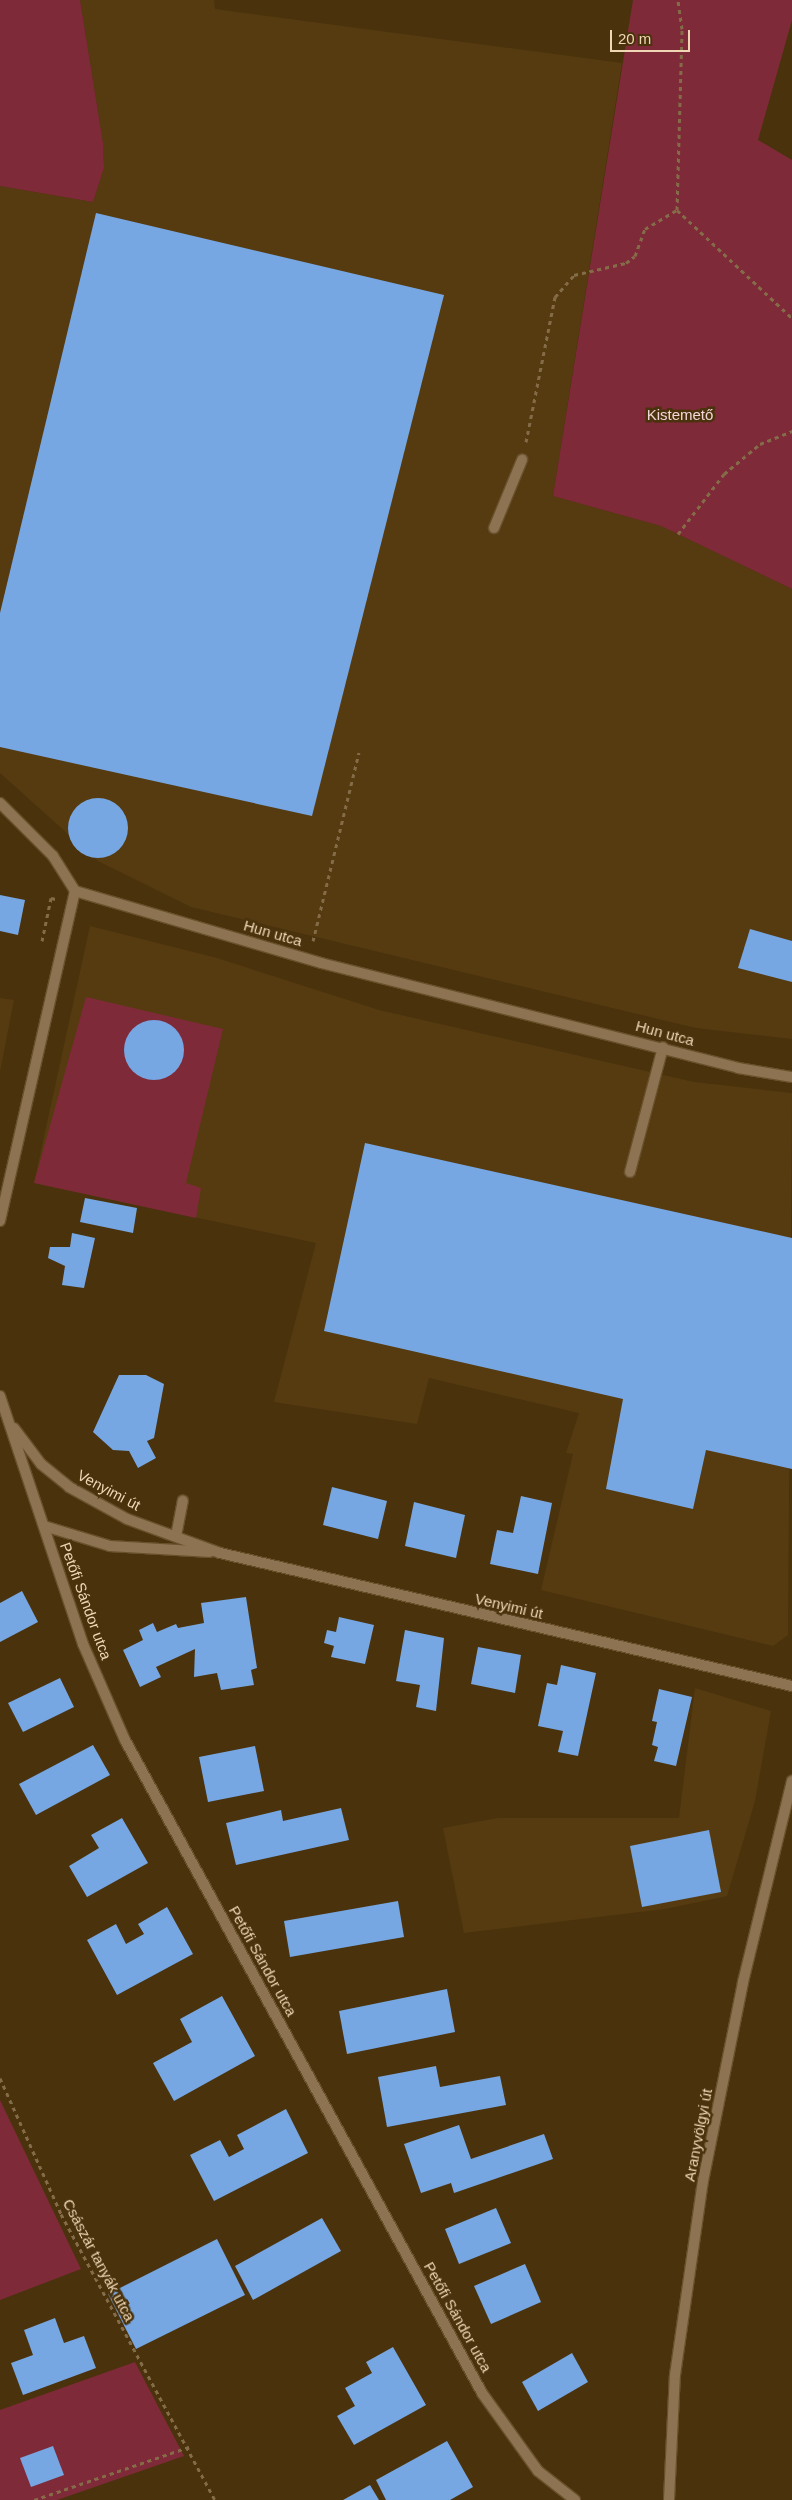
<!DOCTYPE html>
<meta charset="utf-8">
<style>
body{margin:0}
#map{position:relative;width:792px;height:2500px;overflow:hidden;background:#4a320d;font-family:Helvetica,sans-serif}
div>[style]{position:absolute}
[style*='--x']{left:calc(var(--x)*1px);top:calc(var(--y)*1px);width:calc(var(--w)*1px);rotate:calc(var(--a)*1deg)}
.built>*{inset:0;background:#563b11}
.green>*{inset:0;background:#7f2a38}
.building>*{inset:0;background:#76a7e3}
.round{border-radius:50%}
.path>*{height:3px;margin-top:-1.5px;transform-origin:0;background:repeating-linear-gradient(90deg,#846c48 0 4px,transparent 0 8px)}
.roads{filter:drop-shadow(1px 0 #68502b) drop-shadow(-1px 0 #68502b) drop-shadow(0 1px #68502b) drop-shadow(0 -1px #68502b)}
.service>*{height:10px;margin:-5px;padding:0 5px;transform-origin:5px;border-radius:5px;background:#8d7351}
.minor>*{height:10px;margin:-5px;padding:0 5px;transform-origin:5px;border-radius:5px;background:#8d7351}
.tertiary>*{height:10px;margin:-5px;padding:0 5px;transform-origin:5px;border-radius:5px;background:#8d7351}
span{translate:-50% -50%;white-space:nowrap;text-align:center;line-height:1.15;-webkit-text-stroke:5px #4a320d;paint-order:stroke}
.park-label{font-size:15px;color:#f2d6d7}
.street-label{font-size:15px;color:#efd6b5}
.scale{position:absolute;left:610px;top:30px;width:80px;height:22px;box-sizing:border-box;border:2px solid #efd6b5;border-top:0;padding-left:6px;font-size:15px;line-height:18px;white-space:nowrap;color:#efd6b5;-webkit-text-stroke:4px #4a320d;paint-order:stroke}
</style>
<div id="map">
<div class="built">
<div style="clip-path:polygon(80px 0,214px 0,215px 9px,622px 63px,553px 496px,661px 526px,792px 589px,792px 1039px,696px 1028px,191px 907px,98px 861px,0 773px,0 186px,93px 202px,104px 168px,103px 143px)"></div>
<div style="clip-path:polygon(90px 926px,217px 958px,379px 1010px,694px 1082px,792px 1093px,788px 1635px,773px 1646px,541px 1590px,573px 1454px,566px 1453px,579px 1413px,429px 1378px,417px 1424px,274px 1402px,316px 1243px,34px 1183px)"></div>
<div style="clip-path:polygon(0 998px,14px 1000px,0 1072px)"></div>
<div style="clip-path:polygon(695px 1688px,771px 1711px,755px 1801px,727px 1896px,665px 1909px,464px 1933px,443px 1828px,498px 1818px,679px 1818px)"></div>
</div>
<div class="green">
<div style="clip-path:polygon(0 0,80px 0,103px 143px,104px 168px,93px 202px,0 186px)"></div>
<div style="clip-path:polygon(633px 0,792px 0,792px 20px,758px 140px,792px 160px,792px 589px,661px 526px,553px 496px)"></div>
<div style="clip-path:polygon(86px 997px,223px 1029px,186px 1183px,201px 1188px,196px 1218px,34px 1183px)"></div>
<div style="clip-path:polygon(0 2100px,81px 2269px,0 2300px)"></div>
<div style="clip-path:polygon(135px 2362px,184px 2456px,57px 2500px,0 2500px,0 2410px)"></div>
</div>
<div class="building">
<div style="clip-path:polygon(96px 213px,444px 295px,312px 816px,0 747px,0 613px)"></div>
<div class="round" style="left:68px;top:798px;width:60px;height:60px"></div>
<div style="clip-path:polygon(0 895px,25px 900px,18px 935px,0 931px)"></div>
<div style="clip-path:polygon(750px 929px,792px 941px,792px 982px,738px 968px)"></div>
<div class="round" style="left:124px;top:1020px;width:60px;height:60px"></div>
<div style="clip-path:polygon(365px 1143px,792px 1238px,792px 1469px,706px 1450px,693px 1509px,606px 1489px,623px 1399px,324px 1331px)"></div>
<div style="clip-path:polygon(85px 1198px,137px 1208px,133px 1233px,80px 1222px)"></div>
<div style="clip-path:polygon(72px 1233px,95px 1238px,84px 1288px,62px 1285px,65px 1266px,48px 1258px,50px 1247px,70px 1247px)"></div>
<div style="clip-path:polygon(119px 1375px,146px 1375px,164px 1384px,154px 1438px,147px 1441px,156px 1458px,138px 1468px,129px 1451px,113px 1450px,93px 1432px)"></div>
<div style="clip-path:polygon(332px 1487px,387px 1501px,378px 1539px,323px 1525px)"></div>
<div style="clip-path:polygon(521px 1496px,552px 1503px,538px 1574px,490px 1564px,497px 1530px,513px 1533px)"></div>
<div style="clip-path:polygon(414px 1502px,465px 1515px,456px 1558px,405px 1546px)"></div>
<div style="clip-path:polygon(22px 1591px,38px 1622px,0 1642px,0 1603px)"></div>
<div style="clip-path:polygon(246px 1597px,257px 1668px,251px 1670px,254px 1685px,221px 1690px,217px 1673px,194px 1677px,195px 1649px,156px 1667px,161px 1677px,140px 1687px,123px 1650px,143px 1640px,139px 1630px,153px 1623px,157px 1632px,176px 1624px,178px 1628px,204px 1623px,201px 1603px)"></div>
<div style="clip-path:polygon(339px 1617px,374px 1625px,365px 1664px,331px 1657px,334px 1646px,324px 1643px,327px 1630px,336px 1632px)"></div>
<div style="clip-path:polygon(405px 1630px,444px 1638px,436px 1711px,416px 1707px,420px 1685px,396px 1681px)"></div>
<div style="clip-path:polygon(478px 1647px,521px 1655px,515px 1693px,471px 1684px)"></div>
<div style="clip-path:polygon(561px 1665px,596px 1673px,578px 1756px,558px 1752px,563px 1731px,538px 1726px,547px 1683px,557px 1685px)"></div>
<div style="clip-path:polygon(60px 1678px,74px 1707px,23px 1732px,8px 1703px)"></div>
<div style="clip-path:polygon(659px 1689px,692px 1697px,676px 1766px,654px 1761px,658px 1747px,652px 1745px,657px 1722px,652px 1721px)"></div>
<div style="clip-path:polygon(93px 1745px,110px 1775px,36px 1815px,19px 1784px)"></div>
<div style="clip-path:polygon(255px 1746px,264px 1791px,208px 1802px,199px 1757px)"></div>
<div style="clip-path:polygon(341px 1808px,349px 1840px,236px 1865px,226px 1823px,281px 1810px,283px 1821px)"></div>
<div style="clip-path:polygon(122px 1818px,148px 1863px,87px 1897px,69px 1866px,99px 1848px,91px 1835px)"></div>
<div style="clip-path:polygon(709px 1830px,721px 1892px,642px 1907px,630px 1846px)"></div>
<div style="clip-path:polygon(398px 1901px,404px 1937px,290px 1957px,284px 1921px)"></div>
<div style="clip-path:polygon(167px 1907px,193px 1954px,117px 1995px,87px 1940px,116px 1924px,126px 1944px,144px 1934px,138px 1924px)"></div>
<div style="clip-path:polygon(447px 1989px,455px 2032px,347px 2054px,339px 2011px)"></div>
<div style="clip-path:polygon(222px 1996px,255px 2056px,174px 2101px,153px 2063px,192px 2042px,180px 2019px)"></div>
<div style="clip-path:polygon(436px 2066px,440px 2087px,500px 2076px,506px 2105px,387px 2127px,378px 2077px)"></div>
<div style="clip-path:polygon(286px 2109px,308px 2153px,214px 2201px,190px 2155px,220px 2140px,229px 2157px,244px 2149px,237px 2135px)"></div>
<div style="clip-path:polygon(459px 2125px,471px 2159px,544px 2134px,553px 2159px,454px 2193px,451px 2183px,421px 2193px,404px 2144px)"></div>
<div style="clip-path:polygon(496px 2208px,511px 2243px,459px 2264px,445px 2229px)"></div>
<div style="clip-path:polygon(322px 2218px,341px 2251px,253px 2300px,235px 2266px)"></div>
<div style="clip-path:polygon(217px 2239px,245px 2295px,136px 2349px,108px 2294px)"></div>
<div style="clip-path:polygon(525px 2264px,541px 2302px,491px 2324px,474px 2286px)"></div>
<div style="clip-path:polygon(55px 2318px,64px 2343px,84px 2336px,96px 2368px,23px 2395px,11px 2363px,33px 2355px,24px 2330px)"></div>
<div style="clip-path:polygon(393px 2347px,426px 2405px,354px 2445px,337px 2416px,355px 2406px,345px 2388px,372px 2373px,366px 2362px)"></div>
<div style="clip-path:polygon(572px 2353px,588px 2382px,538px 2411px,522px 2382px)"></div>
<div style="clip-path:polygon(447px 2441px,473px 2487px,450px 2500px,386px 2500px,376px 2480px)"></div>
<div style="clip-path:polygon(53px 2446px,64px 2475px,31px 2487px,20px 2458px)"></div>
<div style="clip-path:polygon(370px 2485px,379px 2500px,343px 2500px)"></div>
</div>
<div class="path">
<div style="--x:677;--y:210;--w:181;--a:-88.4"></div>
<div style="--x:682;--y:29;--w:29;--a:-98"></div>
<div style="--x:677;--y:210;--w:158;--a:43.2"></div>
<div style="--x:526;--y:442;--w:148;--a:-78.7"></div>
<div style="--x:555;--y:297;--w:29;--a:-49"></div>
<div style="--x:574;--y:275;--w:53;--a:-13"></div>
<div style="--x:626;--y:263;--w:11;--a:-38"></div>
<div style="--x:635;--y:256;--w:29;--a:-70"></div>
<div style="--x:645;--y:229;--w:37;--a:-31"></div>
<div style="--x:678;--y:534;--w:76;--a:-52.5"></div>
<div style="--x:724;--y:474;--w:47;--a:-39.8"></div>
<div style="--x:760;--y:444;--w:35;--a:-22"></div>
<div style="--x:42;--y:941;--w:44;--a:-78.2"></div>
<div style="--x:51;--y:898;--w:5;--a:11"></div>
<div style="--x:313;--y:941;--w:194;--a:-76.3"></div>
<div style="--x:0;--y:2078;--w:149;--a:65.8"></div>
<div style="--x:61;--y:2214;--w:325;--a:61.7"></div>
<div style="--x:34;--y:2500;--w:164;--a:-18.9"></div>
</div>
<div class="roads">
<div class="service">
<div style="--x:494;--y:528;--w:74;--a:-67.6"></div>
<div style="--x:0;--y:803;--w:75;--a:45"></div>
<div style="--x:53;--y:856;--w:41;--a:57.8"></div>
<div style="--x:630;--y:1172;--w:129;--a:-75.2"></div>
<div style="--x:176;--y:1536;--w:36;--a:-79"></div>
</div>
<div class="minor">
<div style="--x:0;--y:1221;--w:338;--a:-77.2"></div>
<div style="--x:75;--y:891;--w:256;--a:16.3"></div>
<div style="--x:321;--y:963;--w:430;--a:14.1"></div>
<div style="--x:738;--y:1068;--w:55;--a:9.5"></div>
<div style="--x:0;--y:1396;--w:262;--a:71.5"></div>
<div style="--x:83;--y:1644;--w:105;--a:66.4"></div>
<div style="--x:125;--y:1740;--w:744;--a:61.33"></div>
<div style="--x:482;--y:2393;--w:96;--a:54.3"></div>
<div style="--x:538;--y:2471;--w:47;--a:38.1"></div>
<div style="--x:14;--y:1428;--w:45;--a:53.1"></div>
<div style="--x:41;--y:1464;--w:36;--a:39"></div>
<div style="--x:69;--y:1487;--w:66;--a:28.9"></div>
<div style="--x:127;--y:1519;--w:99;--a:20.1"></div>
<div style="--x:220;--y:1553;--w:587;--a:13.09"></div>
<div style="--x:44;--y:1526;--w:69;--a:16.9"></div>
<div style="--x:110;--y:1546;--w:100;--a:3.4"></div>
</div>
<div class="tertiary">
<div style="--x:669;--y:2500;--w:125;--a:-87.3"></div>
<div style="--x:675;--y:2375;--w:196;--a:-81.8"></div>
<div style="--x:703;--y:2181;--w:203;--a:-78.6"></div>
<div style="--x:743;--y:1982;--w:207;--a:-76.3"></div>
</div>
</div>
<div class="park-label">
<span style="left:680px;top:415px">Kistemető</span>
</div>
<div class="street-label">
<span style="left:273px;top:933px;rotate:16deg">Hun utca</span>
<span style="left:665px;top:1033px;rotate:15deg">Hun utca</span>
<span style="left:109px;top:1490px;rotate:28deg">Venyimi út</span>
<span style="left:86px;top:1601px;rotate:70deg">Petőfi Sándor utca</span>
<span style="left:509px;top:1606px;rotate:13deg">Venyimi út</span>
<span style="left:263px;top:1961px;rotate:61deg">Petőfi Sándor utca</span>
<span style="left:698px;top:2135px;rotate:-79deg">Aranyvölgyi út</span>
<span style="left:99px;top:2260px;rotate:62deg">Császár tanyák utca</span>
<span style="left:458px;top:2317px;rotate:61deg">Petőfi Sándor utca</span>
</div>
<div class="scale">20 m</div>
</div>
